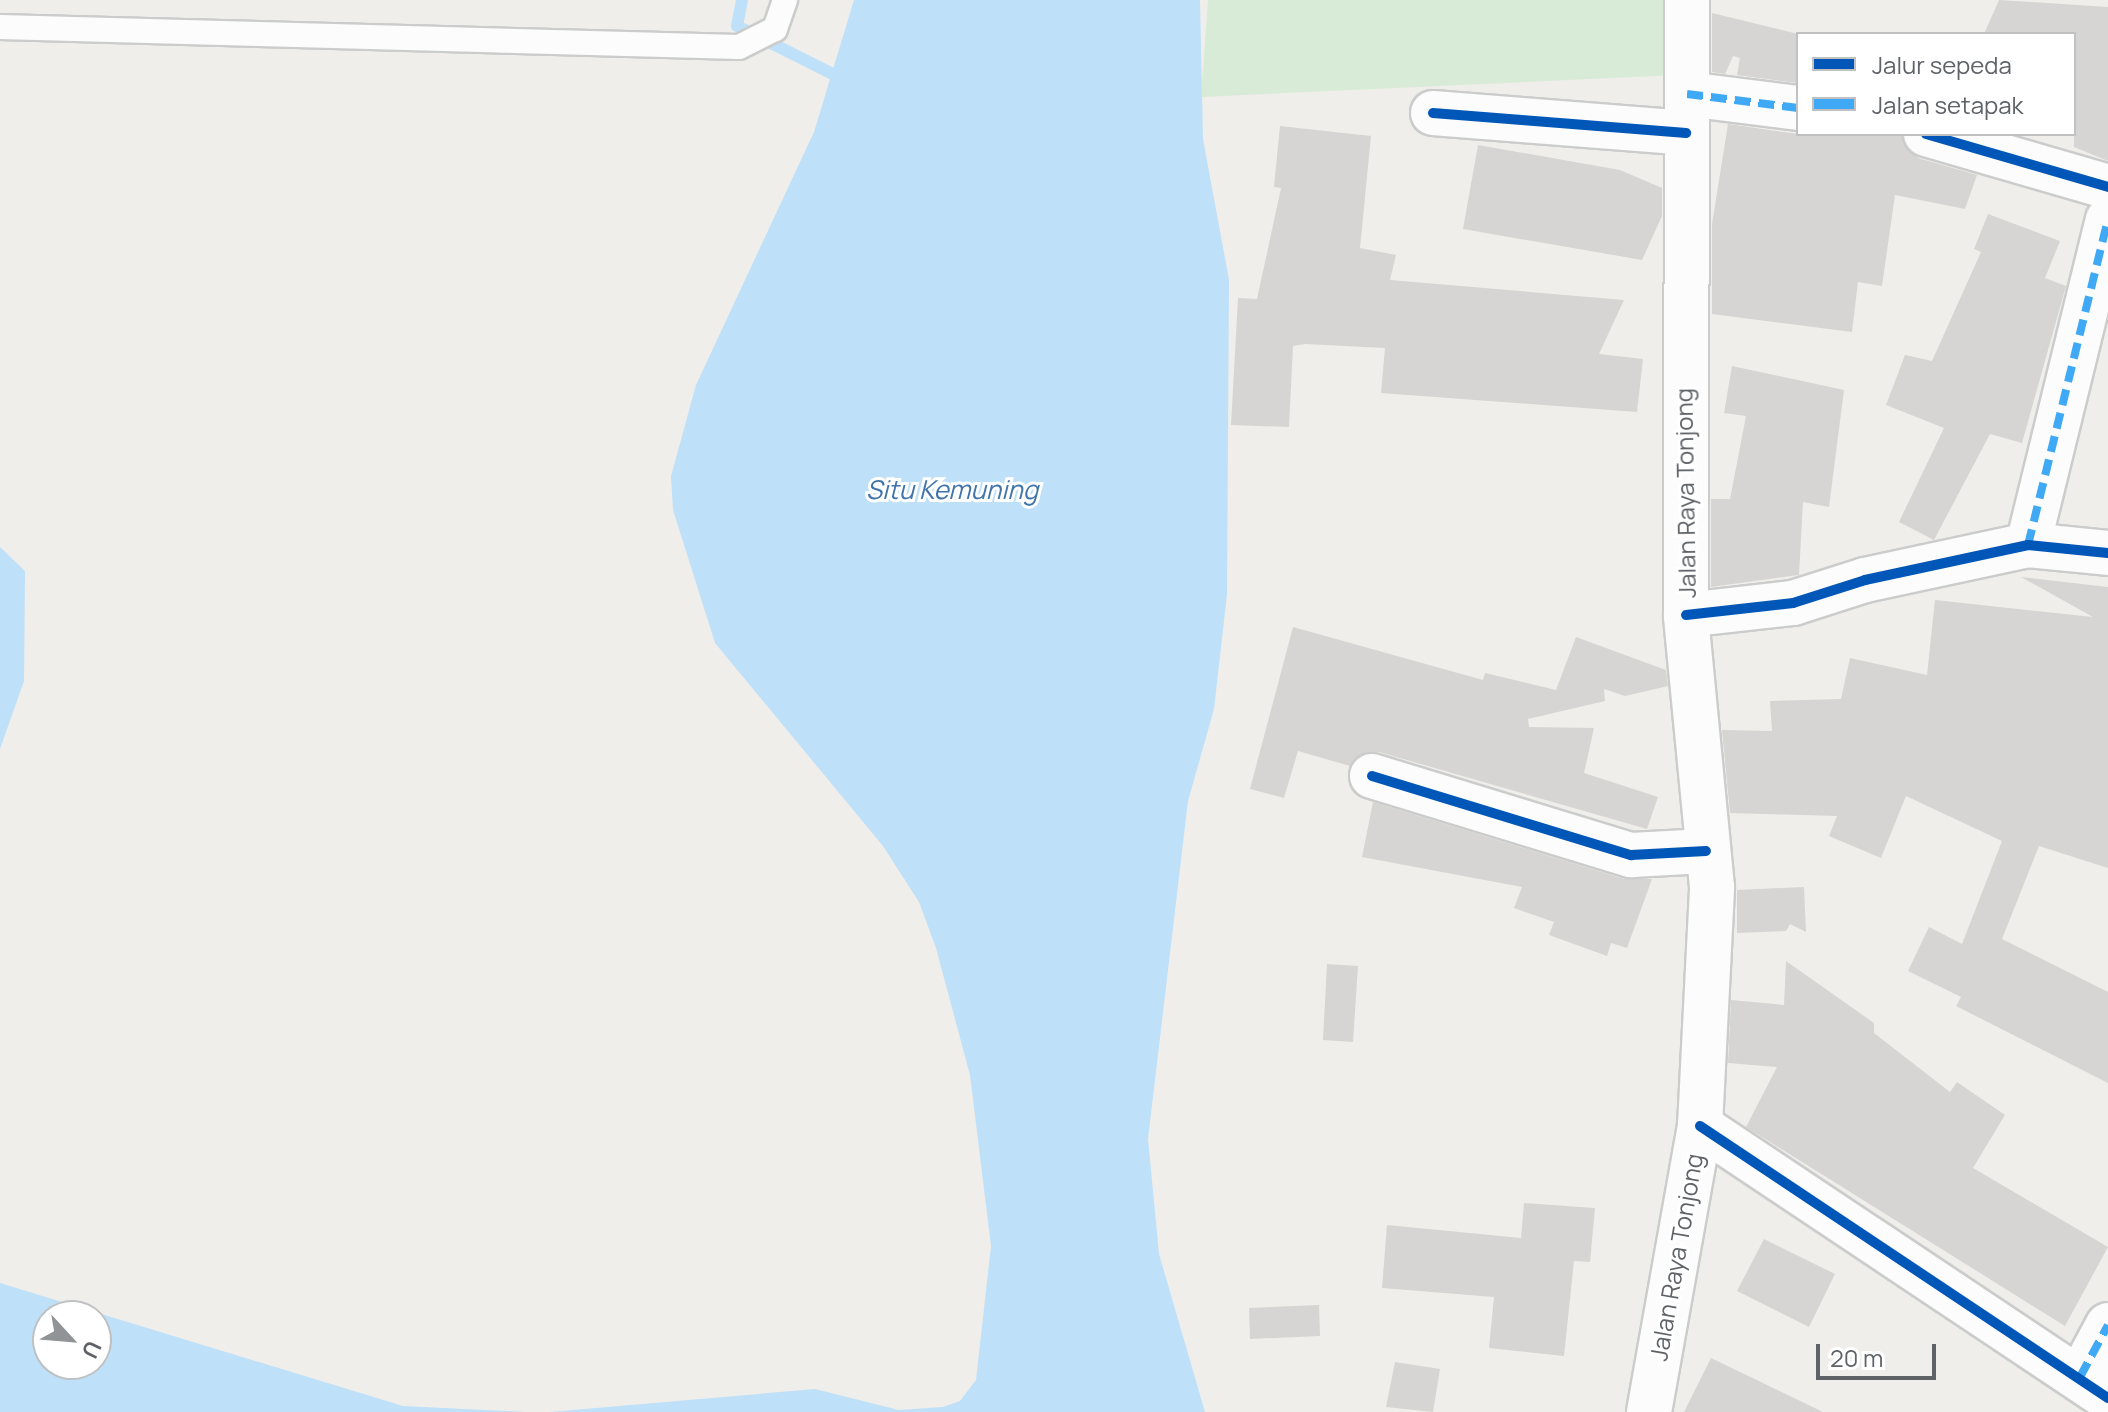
<!DOCTYPE html>
<style>
body{margin:0}
#map{position:relative;width:2108px;height:1412px;overflow:hidden;background:#efeeea;font-family:Manrope,sans-serif}
div>[style]{position:absolute}
[style*='--x']{left:calc(var(--x)*1px);top:calc(var(--y)*1px);width:calc(var(--w)*1px);rotate:calc(var(--a)*1deg)}
.green>*{inset:0;background:#d8ebd6}
.water>*{inset:0;background:#bfe0f9}
.stream>*{height:12px;margin:-6px;padding:0 6px;transform-origin:6px;border-radius:6px;background:#bfe0f9}
.building>*{inset:0;background:#d6d5d3}
.roads{filter:drop-shadow(2px 0 #cbcccc) drop-shadow(-2px 0 #cbcccc) drop-shadow(0 2px #cbcccc) drop-shadow(0 -2px #cbcccc)}
.lane>*{height:24px;margin:-12px;padding:0 12px;transform-origin:12px;border-radius:12px;background:#fdfcfc}
.street>*{height:44px;margin:-22px;padding:0 22px;transform-origin:22px;border-radius:22px;background:#fdfcfc}
.secondary>*{height:44px;margin:-22px;padding:0 22px;transform-origin:22px;border-radius:22px;background:#fdfcfc}
.quiet>*{height:8px;margin-top:-4px;transform-origin:0;background:repeating-linear-gradient(90deg,#3fa9f5 0 16px,transparent 0 24px)}
.cycleway>*{height:10px;margin:-5px;padding:0 5px;transform-origin:5px;border-radius:5px;background:#0057b8}
span{translate:-50% -50%;white-space:nowrap;text-align:center;line-height:1.15;-webkit-text-stroke:6px #fff;paint-order:stroke}
.street-label{font-size:24px;color:#5f6368}
.water-label{font-size:26px;color:#4174aa;font-style:italic}
.legend{position:absolute;left:1796px;top:32px;width:280px;height:104px;box-sizing:border-box;background:#fff;border:2px solid #bfc1c3;margin:0;padding:10px 14px;list-style:none;font-size:24px;color:#5f6368}
.legend li{display:flex;align-items:center;gap:16px;height:40px}
.legend b{width:40px;border:2px solid #bfc1c3}
.north{position:absolute;left:32px;top:1300px;width:80px;height:80px;box-sizing:border-box;background:#fff;border:2px solid #bfc1c3;border-radius:50%;rotate:116deg;font-size:22px;font-weight:700;line-height:32px;text-align:center;color:#5f6368}
.north::after{content:'';display:block;margin:auto;width:28px;height:36px;background:#919496;clip-path:polygon(50% 0,100% 100%,50% 72%,0 100%)}
.scale{position:absolute;left:1816px;top:1344px;width:120px;height:36px;box-sizing:border-box;border:4px solid #5f6368;border-top:0;padding-left:10px;font-size:24px;line-height:28px;white-space:nowrap;color:#5f6368;-webkit-text-stroke:6px #fff;paint-order:stroke}
</style>
<div id="map">
<div class="green">
<div style="clip-path:polygon(1208px 0,1674px 0,1677px 75px,1201px 97px)"></div>
</div>
<div class="water">
<div style="clip-path:polygon(854px 0,1200px 0,1203px 139px,1229px 280px,1227px 594px,1214px 709px,1188px 801px,1148px 1139px,1159px 1254px,1205px 1412px,550px 1412px,815px 1389px,899px 1410px,943px 1407px,960px 1401px,976px 1380px,991px 1246px,970px 1075px,936px 948px,919px 902px,883px 846px,715px 643px,673px 510px,671px 476px,696px 385px,814px 132px)"></div>
<div style="clip-path:polygon(0 547px,25px 571px,24px 681px,0 749px)"></div>
<div style="clip-path:polygon(evenodd,0 1283px,403px 1406px,526px 1412px,0 1412px,0 1283px,96px 1316px,96px 1364px,48px 1364px,48px 1316px,96px 1316px)"></div>
</div>
<div class="stream">
<div style="--x:742;--y:0;--w:26;--a:101"></div>
<div style="--x:737;--y:26;--w:123;--a:26.6"></div>
</div>
<div class="building">
<div style="clip-path:polygon(1999px 0,2108px 7px,2108px 161px,2074px 147px,2074px 34px,1984px 34px)"></div>
<div style="clip-path:polygon(1712px 13px,1798px 34px,1798px 83px,1737px 75px,1740px 58px,1733px 56px,1725px 74px,1712px 72px)"></div>
<div style="clip-path:polygon(1728px 124px,1798px 134px,1902px 134px,1918px 158px,1977px 175px,1965px 209px,1895px 195px,1882px 286px,1858px 282px,1852px 332px,1712px 314px,1712px 224px)"></div>
<div style="clip-path:polygon(1280px 126px,1371px 136px,1360px 248px,1396px 255px,1390px 280px,1624px 300px,1599px 354px,1643px 359px,1637px 412px,1381px 393px,1385px 348px,1305px 344px,1293px 346px,1289px 427px,1231px 425px,1238px 298px,1257px 299px,1281px 188px,1274px 187px)"></div>
<div style="clip-path:polygon(1478px 145px,1620px 170px,1662px 188px,1662px 216px,1642px 260px,1463px 229px)"></div>
<div style="clip-path:polygon(1988px 214px,2060px 241px,2045px 278px,2066px 286px,2022px 443px,1990px 434px,1934px 540px,1899px 522px,1944px 428px,1886px 405px,1905px 355px,1932px 361px,1981px 252px,1974px 249px)"></div>
<div style="clip-path:polygon(1732px 366px,1844px 390px,1829px 507px,1803px 502px,1799px 575px,1711px 587px,1711px 499px,1730px 499px,1746px 416px,1724px 413px)"></div>
<div style="clip-path:polygon(2021px 577px,2108px 587px,2108px 868px,2039px 846px,2002px 939px,2108px 992px,2108px 1083px,1956px 1006px,1961px 997px,1908px 971px,1929px 927px,1962px 944px,2002px 841px,1906px 796px,1881px 858px,1829px 836px,1837px 816px,1730px 813px,1722px 730px,1772px 731px,1770px 701px,1841px 699px,1850px 658px,1927px 675px,1935px 600px,2093px 617px)"></div>
<div style="clip-path:polygon(1293px 627px,1483px 680px,1485px 673px,1556px 690px,1576px 637px,1666px 670px,1668px 686px,1625px 696px,1604px 689px,1605px 701px,1528px 719px,1529px 727px,1594px 728px,1584px 773px,1658px 797px,1647px 829px,1379px 752px,1366px 752px,1350px 766px,1298px 751px,1284px 798px,1250px 789px)"></div>
<div style="clip-path:polygon(1373px 802px,1624px 879px,1652px 879px,1627px 948px,1611px 943px,1607px 956px,1549px 935px,1554px 922px,1514px 908px,1522px 887px,1362px 857px)"></div>
<div style="clip-path:polygon(1804px 887px,1806px 932px,1790px 924px,1786px 931px,1737px 933px,1737px 890px)"></div>
<div style="clip-path:polygon(1786px 961px,1874px 1023px,1874px 1033px,1950px 1092px,1957px 1082px,2005px 1115px,1973px 1168px,2108px 1247px,2065px 1326px,1746px 1127px,1777px 1067px,1728px 1063px,1731px 1000px,1784px 1005px)"></div>
<div style="clip-path:polygon(1327px 964px,1358px 966px,1353px 1042px,1323px 1040px)"></div>
<div style="clip-path:polygon(1524px 1203px,1595px 1208px,1590px 1262px,1574px 1261px,1564px 1356px,1489px 1348px,1494px 1297px,1382px 1288px,1387px 1225px,1521px 1238px)"></div>
<div style="clip-path:polygon(1764px 1239px,1835px 1274px,1809px 1327px,1737px 1291px)"></div>
<div style="clip-path:polygon(1319px 1305px,1320px 1336px,1250px 1339px,1249px 1308px)"></div>
<div style="clip-path:polygon(1711px 1358px,1823px 1412px,1684px 1412px)"></div>
<div style="clip-path:polygon(1395px 1362px,1440px 1369px,1433px 1412px,1386px 1407px)"></div>
</div>
<div class="roads">
<div class="lane">
<div style="--x:0;--y:27;--w:739;--a:1.55"></div>
<div style="--x:739;--y:47;--w:40;--a:-26.6"></div>
<div style="--x:775;--y:29;--w:31;--a:-71"></div>
</div>
<div class="street">
<div style="--x:1687;--y:94;--w:112;--a:7.2"></div>
<div style="--x:1433;--y:113;--w:254;--a:4.5"></div>
<div style="--x:1926;--y:134;--w:190;--a:16.2"></div>
<div style="--x:2028;--y:545;--w:335;--a:-76.2"></div>
<div style="--x:1686;--y:615;--w:108;--a:-6.4"></div>
<div style="--x:1793;--y:603;--w:76;--a:-17.7"></div>
<div style="--x:1865;--y:580;--w:167;--a:-12.1"></div>
<div style="--x:2028;--y:545;--w:80;--a:5.7"></div>
<div style="--x:1372;--y:776;--w:271;--a:17"></div>
<div style="--x:1631;--y:855;--w:75;--a:-3.1"></div>
<div style="--x:1700;--y:1126;--w:490;--a:33.7"></div>
<div style="--x:2080;--y:1377;--w:59;--a:-61.7"></div>
</div>
<div class="secondary">
<div style="--x:1649;--y:1412;--w:291;--a:-79.9"></div>
<div style="--x:1700;--y:1126;--w:239;--a:-87.1"></div>
<div style="--x:1712;--y:887;--w:273;--a:-95.5"></div>
<div style="--x:1686;--y:615;--w:615;--a:-89.91"></div>
</div>
</div>
<div class="quiet">
<div style="--x:1687;--y:94;--w:112;--a:7.2"></div>
<div style="--x:2028;--y:545;--w:335;--a:-76.2"></div>
<div style="--x:2080;--y:1377;--w:59;--a:-61.7"></div>
</div>
<div class="cycleway">
<div style="--x:1433;--y:113;--w:254;--a:4.5"></div>
<div style="--x:1926;--y:134;--w:190;--a:16.2"></div>
<div style="--x:1686;--y:615;--w:108;--a:-6.4"></div>
<div style="--x:1793;--y:603;--w:76;--a:-17.7"></div>
<div style="--x:1865;--y:580;--w:167;--a:-12.1"></div>
<div style="--x:2028;--y:545;--w:80;--a:5.7"></div>
<div style="--x:1372;--y:776;--w:271;--a:17"></div>
<div style="--x:1631;--y:855;--w:75;--a:-3.1"></div>
<div style="--x:1700;--y:1126;--w:490;--a:33.7"></div>
</div>
<div class="street-label">
<span style="left:1685px;top:493px;rotate:-91deg">Jalan Raya Tonjong</span>
<span style="left:1676px;top:1257px;rotate:-80deg">Jalan Raya Tonjong</span>
</div>
<div class="water-label">
<span style="left:952px;top:490px">Situ Kemuning</span>
</div>
<ul class="legend">
<li><b style="height:10px;background:#0057b8"></b>Jalur sepeda</li>
<li><b style="height:10px;background:#3fa9f5"></b>Jalan setapak</li>
</ul>
<div class="north">U</div>
<div class="scale">20 m</div>
</div>
